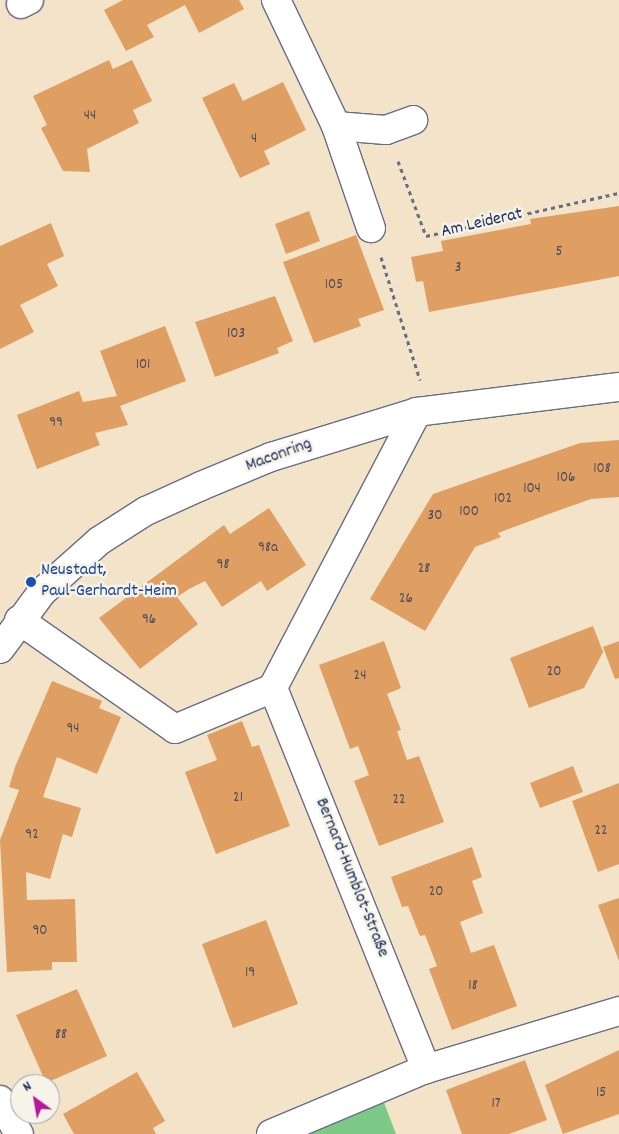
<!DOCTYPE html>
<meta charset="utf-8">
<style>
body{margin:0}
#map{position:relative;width:619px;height:1134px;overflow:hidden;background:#f3e3c9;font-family:Dekko,sans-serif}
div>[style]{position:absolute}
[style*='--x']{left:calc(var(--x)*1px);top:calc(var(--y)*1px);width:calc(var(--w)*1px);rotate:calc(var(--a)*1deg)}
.green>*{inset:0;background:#7dca88}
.building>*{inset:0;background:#df9f63}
.path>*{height:3px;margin-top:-1.5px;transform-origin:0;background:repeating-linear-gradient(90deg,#676e83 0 4px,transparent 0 8px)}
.roads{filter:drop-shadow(1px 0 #676e83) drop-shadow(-1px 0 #676e83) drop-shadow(0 1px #676e83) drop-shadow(0 -1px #676e83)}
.minor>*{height:28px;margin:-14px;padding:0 14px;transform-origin:14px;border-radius:14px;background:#fff}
.dots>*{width:14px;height:14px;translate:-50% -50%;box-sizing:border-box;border:2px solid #f7f3e8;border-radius:50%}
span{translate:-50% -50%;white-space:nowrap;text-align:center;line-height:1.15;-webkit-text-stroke:5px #f7f3e8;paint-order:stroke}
.number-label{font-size:15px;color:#4c4b5f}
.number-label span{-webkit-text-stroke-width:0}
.street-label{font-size:18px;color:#1b2f5e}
.transit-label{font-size:18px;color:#164399}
.left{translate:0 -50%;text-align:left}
.north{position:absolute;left:10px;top:1074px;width:50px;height:50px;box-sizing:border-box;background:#f7f3e8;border:1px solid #9fa5b1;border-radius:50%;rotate:328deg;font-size:14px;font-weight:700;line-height:20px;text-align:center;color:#1b2f5e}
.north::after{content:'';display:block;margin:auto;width:18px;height:22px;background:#b5179e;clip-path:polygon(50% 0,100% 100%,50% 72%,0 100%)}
</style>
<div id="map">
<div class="green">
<div style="clip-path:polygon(383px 1100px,396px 1134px,301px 1134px)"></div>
</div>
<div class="building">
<div style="clip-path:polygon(123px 0,239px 0,244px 9px,199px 33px,185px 5px,147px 25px,154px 37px,126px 51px,104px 10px)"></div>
<div style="clip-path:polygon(109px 60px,113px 69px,132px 60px,152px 101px,133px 110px,139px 123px,87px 149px,90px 172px,63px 171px,41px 128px,47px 125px,33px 96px)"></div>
<div style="clip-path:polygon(283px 82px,306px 130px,264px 151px,270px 164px,240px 178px,202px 98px,234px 83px,243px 101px)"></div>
<div style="clip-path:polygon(619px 206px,619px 276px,429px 312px,423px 281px,416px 282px,411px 257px,443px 251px,441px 241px,531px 224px,530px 219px)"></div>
<div style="clip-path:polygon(309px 211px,320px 241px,286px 254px,275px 224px)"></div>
<div style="clip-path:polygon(51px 223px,64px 256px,47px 264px,58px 286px,20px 305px,34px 332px,0 349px,0 246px)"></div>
<div style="clip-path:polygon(356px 235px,384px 310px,358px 319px,361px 326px,314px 343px,283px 262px)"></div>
<div style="clip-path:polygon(275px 296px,293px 341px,277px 348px,279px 353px,215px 377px,195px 322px)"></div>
<div style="clip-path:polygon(165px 326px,186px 381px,120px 406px,128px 425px,95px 433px,100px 445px,37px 469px,17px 415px,79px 391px,83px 402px,117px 396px,100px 351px)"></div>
<div style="clip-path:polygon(619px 440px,619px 497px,591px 499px,557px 511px,498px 533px,501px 537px,475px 547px,425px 631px,370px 599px,433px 494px,580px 443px)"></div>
<div style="clip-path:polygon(269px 508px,306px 565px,267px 591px,261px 581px,222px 607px,205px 581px,189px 589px,177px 597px,198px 624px,140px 669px,99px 618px,224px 525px,230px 534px)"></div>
<div style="clip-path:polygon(593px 626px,603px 652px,584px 688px,529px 708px,510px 658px)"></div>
<div style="clip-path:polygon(384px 641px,401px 688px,387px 694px,401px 730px,397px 731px,407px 760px,419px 756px,444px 822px,379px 846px,354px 781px,369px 775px,358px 746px,350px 749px,319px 665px)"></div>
<div style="clip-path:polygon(619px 641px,619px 678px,615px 679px,603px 647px)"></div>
<div style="clip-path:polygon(52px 681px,102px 701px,99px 708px,121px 717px,97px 774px,57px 757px,43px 797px,81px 808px,72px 837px,63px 834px,50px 879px,26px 872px,27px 900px,75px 899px,77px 962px,52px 962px,52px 970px,7px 972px,0 840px,19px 790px,9px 787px,15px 767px)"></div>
<div style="clip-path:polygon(242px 721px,252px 747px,259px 745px,290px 826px,216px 854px,185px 772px,217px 760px,207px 735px)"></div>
<div style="clip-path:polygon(573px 766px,583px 792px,540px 808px,530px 783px)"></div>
<div style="clip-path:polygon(619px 783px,619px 864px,598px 872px,572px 801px)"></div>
<div style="clip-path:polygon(472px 847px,482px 877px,472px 881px,483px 913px,460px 922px,471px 953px,494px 945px,517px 1006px,452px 1030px,429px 969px,437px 966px,425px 935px,420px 936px,408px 906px,402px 907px,391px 877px)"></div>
<div style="clip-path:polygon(619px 898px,619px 961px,598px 905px)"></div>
<div style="clip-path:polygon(266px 920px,298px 1004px,233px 1028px,202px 944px)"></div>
<div style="clip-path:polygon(77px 989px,107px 1056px,46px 1083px,16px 1015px)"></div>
<div style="clip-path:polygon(619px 1050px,619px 1114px,563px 1134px,545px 1085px)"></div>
<div style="clip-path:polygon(525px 1060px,547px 1120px,509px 1134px,462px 1134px,446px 1090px)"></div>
<div style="clip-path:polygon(137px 1072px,165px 1121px,153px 1128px,156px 1134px,74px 1134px,63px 1114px)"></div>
</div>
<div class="path">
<div style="--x:398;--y:161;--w:80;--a:69.5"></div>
<div style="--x:426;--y:236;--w:198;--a:-12.6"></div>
<div style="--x:381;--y:257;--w:129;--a:72.4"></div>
</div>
<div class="roads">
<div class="minor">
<div style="--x:276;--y:0;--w:140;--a:64.5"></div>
<div style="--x:336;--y:126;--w:108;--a:71.1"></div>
<div style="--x:21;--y:4;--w:9;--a:-27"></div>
<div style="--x:336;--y:126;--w:50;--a:4.6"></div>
<div style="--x:386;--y:130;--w:29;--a:-20"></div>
<div style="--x:417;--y:412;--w:311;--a:117.6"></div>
<div style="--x:273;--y:688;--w:411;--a:68.1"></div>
<div style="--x:19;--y:620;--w:190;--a:34.9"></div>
<div style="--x:175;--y:729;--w:106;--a:-22.7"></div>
<div style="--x:0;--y:649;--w:71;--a:-53.6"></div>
<div style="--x:42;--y:592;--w:76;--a:-41.8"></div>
<div style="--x:99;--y:541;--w:56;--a:-32.6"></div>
<div style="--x:146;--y:511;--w:60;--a:-24.4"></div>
<div style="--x:201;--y:486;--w:76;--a:-22.5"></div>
<div style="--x:271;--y:457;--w:153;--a:-17.1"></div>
<div style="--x:417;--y:412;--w:204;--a:-7.1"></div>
<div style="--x:0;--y:1100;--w:39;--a:61"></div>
<div style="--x:271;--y:1134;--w:168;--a:-22.8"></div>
<div style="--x:426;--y:1069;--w:202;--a:-16.7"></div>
</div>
</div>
<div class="dots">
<div style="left:31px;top:582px;background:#1a4fb4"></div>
</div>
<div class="number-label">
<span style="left:90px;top:117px">44</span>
<span style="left:254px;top:140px">4</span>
<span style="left:559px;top:253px">5</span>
<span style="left:458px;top:269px">3</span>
<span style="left:334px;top:286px">105</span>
<span style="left:236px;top:335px">103</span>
<span style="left:143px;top:366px">101</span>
<span style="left:56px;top:424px">99</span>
<span style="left:602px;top:470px">108</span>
<span style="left:566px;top:479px">106</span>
<span style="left:532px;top:490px">104</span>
<span style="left:503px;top:500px">102</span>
<span style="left:469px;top:513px">100</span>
<span style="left:435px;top:517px">30</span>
<span style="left:268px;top:549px">98a</span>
<span style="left:223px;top:566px">98</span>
<span style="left:424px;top:570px">28</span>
<span style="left:406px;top:600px">26</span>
<span style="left:149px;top:621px">96</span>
<span style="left:554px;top:673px">20</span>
<span style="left:360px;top:677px">24</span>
<span style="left:73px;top:730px">94</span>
<span style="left:238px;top:799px">21</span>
<span style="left:399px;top:801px">22</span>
<span style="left:601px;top:832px">22</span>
<span style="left:32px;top:836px">92</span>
<span style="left:436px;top:893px">20</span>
<span style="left:40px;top:932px">90</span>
<span style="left:250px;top:974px">19</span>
<span style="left:473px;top:987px">18</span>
<span style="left:61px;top:1036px">88</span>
<span style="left:601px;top:1094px">15</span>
<span style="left:496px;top:1105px">17</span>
</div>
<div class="street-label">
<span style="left:482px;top:224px;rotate:-13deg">Am Leiderat</span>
<span style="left:279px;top:456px;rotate:-20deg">Maconring</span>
<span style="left:351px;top:878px;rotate:68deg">Bernard-Humblot-Straße</span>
</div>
<div class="transit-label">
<span class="left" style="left:41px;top:582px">Neustadt,<br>Paul-Gerhardt-Heim</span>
</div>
<div class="north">N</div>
</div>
